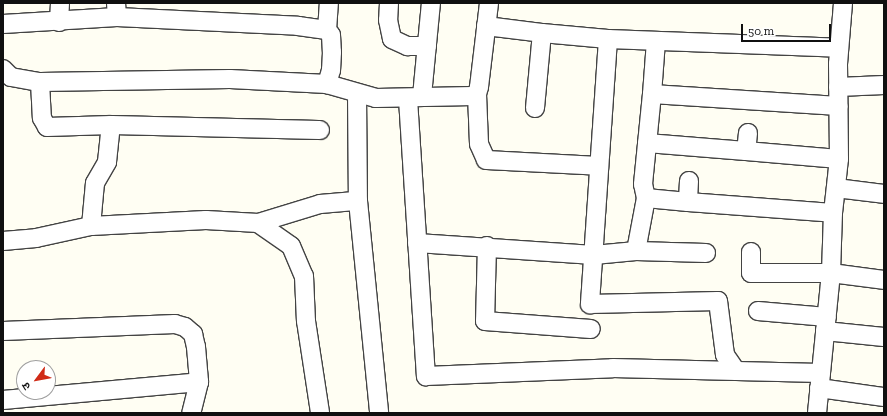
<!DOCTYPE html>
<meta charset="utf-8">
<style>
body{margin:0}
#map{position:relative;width:887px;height:416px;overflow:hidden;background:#fffef3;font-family:"Zilla Slab","Noto Sans Devanagari",serif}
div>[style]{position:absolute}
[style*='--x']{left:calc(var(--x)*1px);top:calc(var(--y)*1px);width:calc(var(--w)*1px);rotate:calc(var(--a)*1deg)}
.roads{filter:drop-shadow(1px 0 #434343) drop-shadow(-1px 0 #434343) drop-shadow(0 1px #434343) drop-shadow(0 -1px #434343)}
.minor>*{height:18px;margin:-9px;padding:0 9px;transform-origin:9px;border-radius:9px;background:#fff}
span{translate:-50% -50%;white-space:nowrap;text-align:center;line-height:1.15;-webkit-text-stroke:4px #fff;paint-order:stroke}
.frame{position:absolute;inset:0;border:4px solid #101010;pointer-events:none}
.north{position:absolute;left:16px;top:360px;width:40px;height:40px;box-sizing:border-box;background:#fff;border:1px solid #9f9f9f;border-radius:50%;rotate:238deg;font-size:11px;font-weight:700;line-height:16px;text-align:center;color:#101010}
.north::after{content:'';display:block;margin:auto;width:14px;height:18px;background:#d02b17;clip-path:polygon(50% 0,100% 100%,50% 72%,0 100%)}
.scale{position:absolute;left:741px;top:24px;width:90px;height:18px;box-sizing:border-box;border:2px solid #101010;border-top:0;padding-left:5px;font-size:12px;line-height:14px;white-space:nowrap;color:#101010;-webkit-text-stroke:3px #fff;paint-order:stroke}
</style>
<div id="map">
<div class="roads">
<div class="minor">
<div style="--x:389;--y:3;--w:17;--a:93"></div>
<div style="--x:388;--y:20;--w:19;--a:78"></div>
<div style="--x:392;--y:39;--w:17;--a:25"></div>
<div style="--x:407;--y:46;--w:20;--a:0"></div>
<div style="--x:117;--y:17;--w:181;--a:2.8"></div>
<div style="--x:298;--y:26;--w:29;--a:8"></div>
<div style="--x:327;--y:30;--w:6;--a:51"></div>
<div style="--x:331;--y:35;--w:17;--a:87"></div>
<div style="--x:332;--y:52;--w:18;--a:93"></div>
<div style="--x:331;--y:70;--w:15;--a:106"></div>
<div style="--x:59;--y:22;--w:19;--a:-87"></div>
<div style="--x:3;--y:24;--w:114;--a:-3.5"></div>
<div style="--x:117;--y:17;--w:14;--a:-94"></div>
<div style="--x:486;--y:26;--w:56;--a:7.1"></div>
<div style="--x:327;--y:30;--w:27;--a:-86"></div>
<div style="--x:608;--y:39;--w:266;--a:93.9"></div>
<div style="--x:590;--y:304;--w:128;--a:-1.3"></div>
<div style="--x:718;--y:301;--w:54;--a:82.6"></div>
<div style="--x:725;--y:355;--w:19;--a:55"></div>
<div style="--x:736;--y:371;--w:85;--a:1.3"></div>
<div style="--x:656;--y:41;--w:53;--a:94.3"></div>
<div style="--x:652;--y:94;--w:187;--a:3.7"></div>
<div style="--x:3;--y:69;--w:11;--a:45"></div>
<div style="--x:11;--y:77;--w:29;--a:10"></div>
<div style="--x:40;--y:82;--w:190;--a:-0.9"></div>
<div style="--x:230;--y:79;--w:97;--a:3"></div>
<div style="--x:327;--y:84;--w:51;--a:15.9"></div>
<div style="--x:376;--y:98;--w:97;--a:-1.2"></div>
<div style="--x:473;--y:96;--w:4;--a:-27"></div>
<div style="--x:477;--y:94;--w:7;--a:-74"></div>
<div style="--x:479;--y:87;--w:85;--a:-83.2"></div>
<div style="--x:40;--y:82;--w:36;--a:87"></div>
<div style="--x:42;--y:118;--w:10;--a:61"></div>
<div style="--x:47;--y:127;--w:64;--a:-1.8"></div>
<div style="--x:838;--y:87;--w:46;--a:-2.5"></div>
<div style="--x:357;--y:93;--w:108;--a:89.5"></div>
<div style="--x:358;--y:201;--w:213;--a:84.3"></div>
<div style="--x:477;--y:94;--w:50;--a:87.7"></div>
<div style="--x:479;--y:144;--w:17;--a:66"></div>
<div style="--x:486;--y:160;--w:113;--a:3"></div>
<div style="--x:422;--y:96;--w:93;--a:-84.5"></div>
<div style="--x:408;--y:99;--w:278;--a:86.3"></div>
<div style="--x:426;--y:376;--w:187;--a:-2.4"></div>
<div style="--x:613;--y:368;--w:123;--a:1.4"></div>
<div style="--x:535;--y:108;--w:75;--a:-84.7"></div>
<div style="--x:542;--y:33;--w:66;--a:5.2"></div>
<div style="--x:608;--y:39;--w:231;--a:2.2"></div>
<div style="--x:748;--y:133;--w:18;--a:96"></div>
<div style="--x:746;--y:151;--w:93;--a:4.9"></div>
<div style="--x:647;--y:143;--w:99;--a:4.6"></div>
<div style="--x:689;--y:181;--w:21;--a:93"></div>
<div style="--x:688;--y:202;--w:145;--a:4.3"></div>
<div style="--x:836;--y:188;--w:48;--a:7.1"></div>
<div style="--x:646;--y:198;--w:42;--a:5.4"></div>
<div style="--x:258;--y:223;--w:40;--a:34.9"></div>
<div style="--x:291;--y:246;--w:33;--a:67"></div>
<div style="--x:304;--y:276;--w:45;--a:87.5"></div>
<div style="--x:306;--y:321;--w:93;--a:81.3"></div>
<div style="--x:91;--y:226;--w:43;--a:-84.7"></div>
<div style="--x:95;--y:183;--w:24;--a:-60"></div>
<div style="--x:107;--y:162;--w:37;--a:-84"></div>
<div style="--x:111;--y:125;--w:209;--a:1.4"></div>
<div style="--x:3;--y:241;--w:33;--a:-5"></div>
<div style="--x:36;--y:238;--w:56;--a:-12.3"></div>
<div style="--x:91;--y:226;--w:115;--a:-3"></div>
<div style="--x:206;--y:220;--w:52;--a:3.3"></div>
<div style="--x:258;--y:223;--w:65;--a:-17"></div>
<div style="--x:320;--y:204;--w:38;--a:-5"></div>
<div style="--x:417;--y:243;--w:177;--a:3.9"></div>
<div style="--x:594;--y:255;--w:42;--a:-5.4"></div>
<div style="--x:636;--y:251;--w:70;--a:1.6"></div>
<div style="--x:487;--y:246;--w:75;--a:91.5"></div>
<div style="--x:485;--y:321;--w:106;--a:4.3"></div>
<div style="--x:636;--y:251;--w:54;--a:-79.3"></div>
<div style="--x:646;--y:198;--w:14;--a:-102"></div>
<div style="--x:643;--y:184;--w:90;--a:-84.3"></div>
<div style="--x:751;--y:252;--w:21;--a:90"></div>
<div style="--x:751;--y:273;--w:80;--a:0"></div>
<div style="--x:831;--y:273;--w:53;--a:7.5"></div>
<div style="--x:758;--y:311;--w:69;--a:5"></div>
<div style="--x:3;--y:331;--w:172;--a:-2.3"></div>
<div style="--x:175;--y:324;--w:10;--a:17"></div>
<div style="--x:185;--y:327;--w:11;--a:41"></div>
<div style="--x:193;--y:334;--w:13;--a:77"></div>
<div style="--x:196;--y:347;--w:35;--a:85"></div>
<div style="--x:199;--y:382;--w:32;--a:104"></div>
<div style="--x:825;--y:331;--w:59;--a:5.8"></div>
<div style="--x:819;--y:388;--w:66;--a:7.9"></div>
<div style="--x:3;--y:400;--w:197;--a:-5.2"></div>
<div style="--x:817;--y:413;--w:141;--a:-84.3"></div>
<div style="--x:831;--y:273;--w:60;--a:-88.1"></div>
<div style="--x:833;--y:213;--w:54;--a:-83.7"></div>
<div style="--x:839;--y:159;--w:95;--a:-90.6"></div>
<div style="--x:838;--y:64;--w:61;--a:-85.3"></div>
</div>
</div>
<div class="frame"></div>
<div class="north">उ</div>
<div class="scale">50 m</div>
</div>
